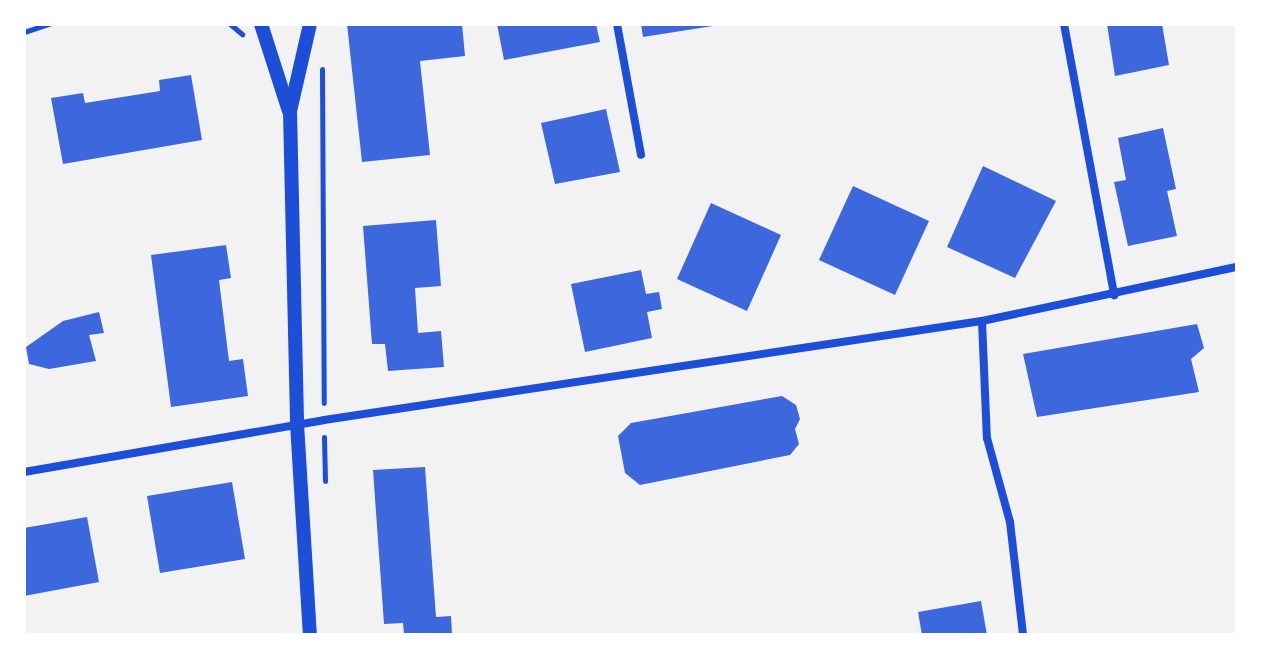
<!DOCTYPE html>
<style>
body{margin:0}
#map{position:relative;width:1261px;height:659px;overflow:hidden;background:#f2f2f2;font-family:"Public Sans",sans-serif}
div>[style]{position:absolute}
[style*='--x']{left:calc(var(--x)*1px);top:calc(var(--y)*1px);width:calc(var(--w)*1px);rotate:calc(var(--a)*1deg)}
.building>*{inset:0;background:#3d67dc}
.path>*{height:5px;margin:-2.5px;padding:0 2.5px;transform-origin:2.5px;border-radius:2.5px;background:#1d4ed8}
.minor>*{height:8px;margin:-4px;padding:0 4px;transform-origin:4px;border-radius:4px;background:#1d4ed8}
.tertiary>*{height:14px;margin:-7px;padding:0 7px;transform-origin:7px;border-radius:7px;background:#1d4ed8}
span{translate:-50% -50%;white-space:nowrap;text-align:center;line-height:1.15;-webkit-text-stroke:8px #fff;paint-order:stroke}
.frame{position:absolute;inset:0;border:26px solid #fff;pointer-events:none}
</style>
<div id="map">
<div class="building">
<div style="clip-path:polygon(347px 24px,462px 24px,465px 56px,420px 61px,430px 155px,362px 162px)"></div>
<div style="clip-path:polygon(497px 24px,596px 24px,600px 42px,504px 60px)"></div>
<div style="clip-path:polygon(641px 24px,713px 24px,713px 26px,643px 37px)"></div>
<div style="clip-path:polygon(1107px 24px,1162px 24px,1169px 65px,1115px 76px)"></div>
<div style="clip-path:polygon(191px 75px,202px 140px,63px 164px,51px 98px,83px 93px,85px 103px,160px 91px,159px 80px)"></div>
<div style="clip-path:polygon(606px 109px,620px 172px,555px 184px,541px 123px)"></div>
<div style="clip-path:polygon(1163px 128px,1176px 189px,1167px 191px,1177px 236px,1128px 246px,1114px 182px,1126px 180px,1118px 138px)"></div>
<div style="clip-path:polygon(983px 166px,1056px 201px,1015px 278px,947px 247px)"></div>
<div style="clip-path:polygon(853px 186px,929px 221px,895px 295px,819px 260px)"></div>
<div style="clip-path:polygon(711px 203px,781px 235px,747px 311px,677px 279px)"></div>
<div style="clip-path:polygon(436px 220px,441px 286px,415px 288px,418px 333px,441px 331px,444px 367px,388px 371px,385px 344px,372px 344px,363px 226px)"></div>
<div style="clip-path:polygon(226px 245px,231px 278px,219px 280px,229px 361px,243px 359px,248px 396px,171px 407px,151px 255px)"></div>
<div style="clip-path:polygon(641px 270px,646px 294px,659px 292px,662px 309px,647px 312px,652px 338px,585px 352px,571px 284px)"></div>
<div style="clip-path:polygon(99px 312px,104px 333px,89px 335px,96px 361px,49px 369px,29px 364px,26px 347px,63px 321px)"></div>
<div style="clip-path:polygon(1197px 324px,1204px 348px,1191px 359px,1199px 392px,1037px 417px,1023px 354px)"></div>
<div style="clip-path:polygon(782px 396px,796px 405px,800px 419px,795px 429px,799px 444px,790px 455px,640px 485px,625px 473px,618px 436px,631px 423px)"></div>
<div style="clip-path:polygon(425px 467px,436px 617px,451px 616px,452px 635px,404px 635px,403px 623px,384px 624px,373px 470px)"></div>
<div style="clip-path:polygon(232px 482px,245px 559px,160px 573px,147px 496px)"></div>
<div style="clip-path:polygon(87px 517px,99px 582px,24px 596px,24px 528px)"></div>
<div style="clip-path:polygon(981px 601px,987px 635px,922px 635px,918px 612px)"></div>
</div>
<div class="path">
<div style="--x:230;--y:24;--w:16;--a:40"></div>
<div style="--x:24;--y:32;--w:26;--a:-18"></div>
<div style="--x:322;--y:69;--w:334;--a:89.7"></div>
<div style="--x:324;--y:437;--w:44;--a:88.7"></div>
</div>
<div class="minor">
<div style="--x:617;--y:24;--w:133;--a:79.6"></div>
<div style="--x:1064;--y:24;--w:276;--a:79.5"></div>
<div style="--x:982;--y:321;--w:117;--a:87.6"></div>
<div style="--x:987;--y:438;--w:87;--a:74.7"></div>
<div style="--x:1010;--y:522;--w:114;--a:83.4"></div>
<div style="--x:24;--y:472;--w:304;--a:-9.8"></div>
<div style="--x:324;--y:420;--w:665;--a:-8.56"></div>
<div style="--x:982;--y:321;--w:261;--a:-12"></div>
</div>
<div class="tertiary">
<div style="--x:261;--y:24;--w:91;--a:72.2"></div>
<div style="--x:310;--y:24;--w:89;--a:102.9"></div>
<div style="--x:290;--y:111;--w:313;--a:88.7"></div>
<div style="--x:297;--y:424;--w:211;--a:86.5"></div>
</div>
<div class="frame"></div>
</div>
